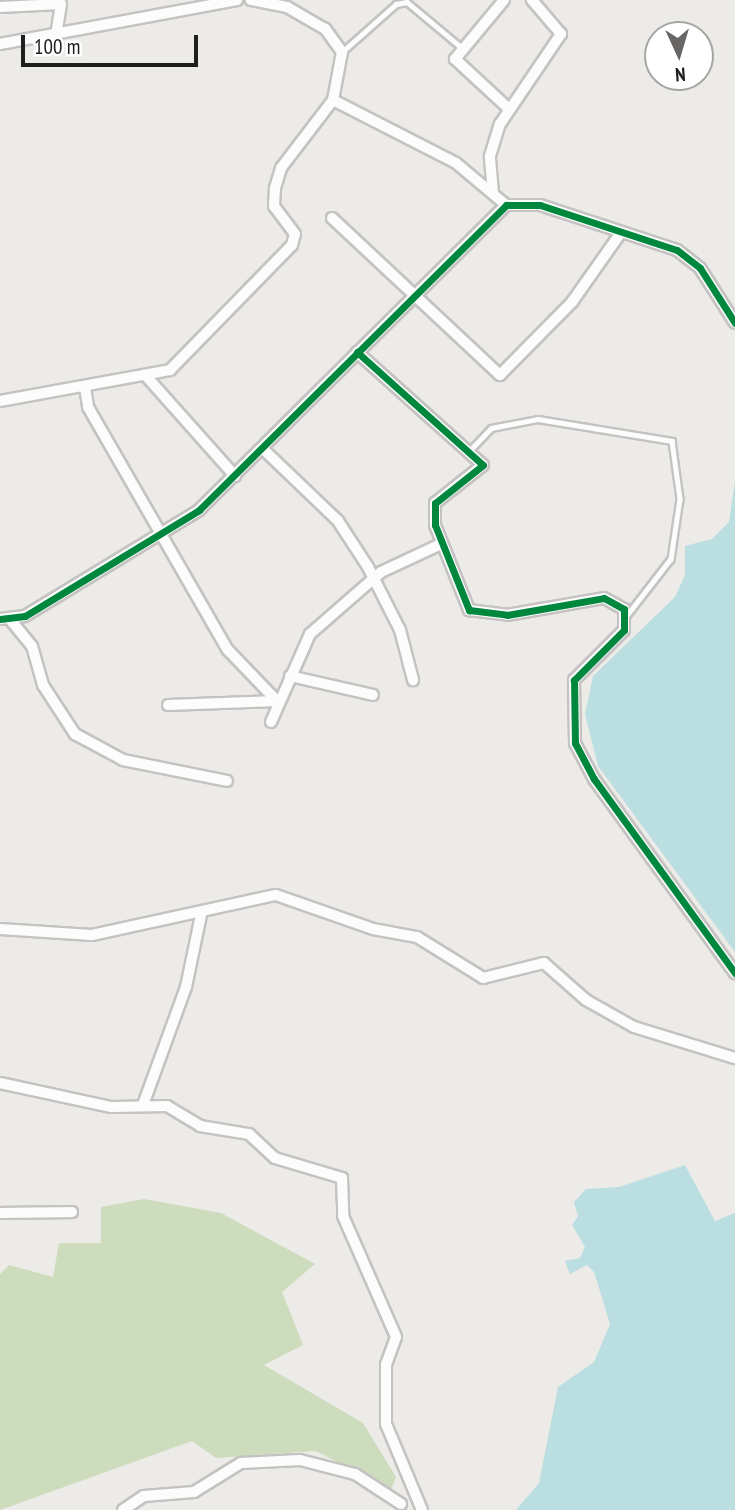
<!DOCTYPE html>
<style>
body{margin:0}
#map{position:relative;width:735px;height:1510px;overflow:hidden;background:#edebe8;font-family:"PT Sans Narrow",sans-serif}
div>[style]{position:absolute}
[style*='--x']{left:calc(var(--x)*1px);top:calc(var(--y)*1px);width:calc(var(--w)*1px);rotate:calc(var(--a)*1deg)}
.forest>*{inset:0;background:#ccdcbd}
.water>*{inset:0;background:#bbdee1}
.roads{filter:drop-shadow(2px 0 #c4c3c2) drop-shadow(-2px 0 #c4c3c2) drop-shadow(0 2px #c4c3c2) drop-shadow(0 -2px #c4c3c2)}
.service>*{height:4.5px;margin:-2.25px;padding:0 2.25px;transform-origin:2.25px;border-radius:2.25px;background:#fcfcfc}
.minor>*{height:10px;margin:-5px;padding:0 5px;transform-origin:5px;border-radius:5px;background:#fcfcfc}
.cycleway>*{height:7px;margin:-3.5px;padding:0 3.5px;transform-origin:3.5px;border-radius:3.5px;background:#00873e}
span{translate:-50% -50%;white-space:nowrap;text-align:center;line-height:1.15;-webkit-text-stroke:5px #fff;paint-order:stroke}
.north{position:absolute;left:644px;top:21px;width:70px;height:70px;box-sizing:border-box;background:#fff;border:2px solid #a5a5a5;border-radius:50%;rotate:176deg;font-size:19px;font-weight:700;line-height:28px;text-align:center;color:#1f1f1f}
.north::after{content:'';display:block;margin:auto;width:24px;height:32px;background:#676665;clip-path:polygon(50% 0,100% 100%,50% 72%,0 100%)}
.scale{position:absolute;left:21px;top:35px;width:177px;height:32px;box-sizing:border-box;border:4px solid #1f1f1f;border-top:0;padding-left:9px;font-size:21px;line-height:24px;white-space:nowrap;color:#1f1f1f;-webkit-text-stroke:5px #fff;paint-order:stroke}
</style>
<div id="map">
<div class="forest">
<div style="clip-path:polygon(144px 1199px,221px 1213px,315px 1264px,282px 1292px,303px 1345px,264px 1365px,363px 1423px,396px 1477px,391px 1490px,316px 1451px,216px 1458px,192px 1441px,0 1510px,0 1274px,9px 1265px,53px 1277px,59px 1243px,101px 1243px,101px 1207px)"></div>
</div>
<div class="water">
<div style="clip-path:polygon(735px 481px,735px 952px,598px 766px,585px 714px,593px 676px,675px 597px,685px 575px,685px 546px,712px 539px,729px 522px)"></div>
<div style="clip-path:polygon(685px 1165px,715px 1221px,735px 1213px,735px 1510px,516px 1510px,539px 1483px,558px 1387px,594px 1362px,610px 1324px,594px 1272px,587px 1265px,570px 1274px,565px 1261px,580px 1258px,585px 1247px,572px 1225px,578px 1216px,574px 1202px,586px 1189px,619px 1187px)"></div>
</div>
<div class="roads">
<div class="service">
<div style="--x:342;--y:52;--w:72;--a:-41.6"></div>
<div style="--x:396;--y:4;--w:11;--a:-10"></div>
<div style="--x:407;--y:2;--w:70;--a:39.8"></div>
<div style="--x:470;--y:450;--w:30;--a:-46"></div>
<div style="--x:491;--y:428;--w:48;--a:-10.8"></div>
<div style="--x:538;--y:419;--w:136;--a:9.3"></div>
<div style="--x:672;--y:441;--w:59;--a:82.1"></div>
<div style="--x:680;--y:499;--w:61;--a:98.5"></div>
<div style="--x:671;--y:559;--w:73;--a:127.8"></div>
</div>
<div class="minor">
<div style="--x:504;--y:0;--w:77;--a:129.7"></div>
<div style="--x:455;--y:59;--w:72;--a:42.8"></div>
<div style="--x:0;--y:7;--w:61;--a:-2.8"></div>
<div style="--x:61;--y:4;--w:33;--a:99"></div>
<div style="--x:0;--y:44;--w:241;--a:-10.5"></div>
<div style="--x:333;--y:100;--w:138;--a:27.1"></div>
<div style="--x:456;--y:163;--w:65;--a:40"></div>
<div style="--x:493;--y:193;--w:37;--a:-95"></div>
<div style="--x:490;--y:156;--w:34;--a:-73"></div>
<div style="--x:500;--y:124;--w:109;--a:-55.9"></div>
<div style="--x:561;--y:34;--w:45;--a:-130.5"></div>
<div style="--x:332;--y:218;--w:230;--a:43.1"></div>
<div style="--x:500;--y:375;--w:103;--a:-45.4"></div>
<div style="--x:572;--y:302;--w:83;--a:-54.8"></div>
<div style="--x:357;--y:352;--w:169;--a:41.9"></div>
<div style="--x:483;--y:465;--w:61;--a:141.6"></div>
<div style="--x:435;--y:503;--w:22;--a:90"></div>
<div style="--x:435;--y:525;--w:92;--a:68.2"></div>
<div style="--x:469;--y:610;--w:38;--a:7"></div>
<div style="--x:507;--y:615;--w:98;--a:-9.9"></div>
<div style="--x:604;--y:598;--w:23;--a:29"></div>
<div style="--x:624;--y:609;--w:21;--a:90"></div>
<div style="--x:624;--y:630;--w:71;--a:135"></div>
<div style="--x:574;--y:680;--w:63;--a:89.1"></div>
<div style="--x:575;--y:743;--w:41;--a:62.2"></div>
<div style="--x:594;--y:779;--w:240;--a:54"></div>
<div style="--x:146;--y:376;--w:134;--a:48.3"></div>
<div style="--x:85;--y:387;--w:20;--a:81"></div>
<div style="--x:88;--y:407;--w:280;--a:60.1"></div>
<div style="--x:228;--y:650;--w:71;--a:46.1"></div>
<div style="--x:277;--y:701;--w:109;--a:177.9"></div>
<div style="--x:0;--y:401;--w:173;--a:-10.3"></div>
<div style="--x:170;--y:370;--w:175;--a:-45.7"></div>
<div style="--x:292;--y:245;--w:11;--a:-75"></div>
<div style="--x:295;--y:234;--w:35;--a:-127"></div>
<div style="--x:274;--y:206;--w:18;--a:-87"></div>
<div style="--x:275;--y:188;--w:21;--a:-73"></div>
<div style="--x:281;--y:168;--w:86;--a:-52.6"></div>
<div style="--x:333;--y:100;--w:49;--a:-79.4"></div>
<div style="--x:342;--y:52;--w:29;--a:-126"></div>
<div style="--x:325;--y:29;--w:44;--a:-149.9"></div>
<div style="--x:287;--y:7;--w:37;--a:-169"></div>
<div style="--x:263;--y:449;--w:104;--a:43.8"></div>
<div style="--x:338;--y:521;--w:55;--a:56.9"></div>
<div style="--x:368;--y:567;--w:71;--a:63.1"></div>
<div style="--x:400;--y:630;--w:52;--a:75.4"></div>
<div style="--x:9;--y:618;--w:36;--a:51"></div>
<div style="--x:32;--y:646;--w:41;--a:74.2"></div>
<div style="--x:43;--y:685;--w:59;--a:56.9"></div>
<div style="--x:75;--y:734;--w:55;--a:28.4"></div>
<div style="--x:123;--y:760;--w:106;--a:11.4"></div>
<div style="--x:0;--y:619;--w:25;--a:-7"></div>
<div style="--x:25;--y:616;--w:204;--a:-31.3"></div>
<div style="--x:199;--y:510;--w:433;--a:-44.8"></div>
<div style="--x:506;--y:205;--w:34;--a:0"></div>
<div style="--x:540;--y:205;--w:144;--a:18.2"></div>
<div style="--x:677;--y:250;--w:29;--a:38"></div>
<div style="--x:700;--y:268;--w:65;--a:57.5"></div>
<div style="--x:290;--y:676;--w:85;--a:12.9"></div>
<div style="--x:271;--y:722;--w:96;--a:-66.1"></div>
<div style="--x:310;--y:634;--w:94;--a:-41.1"></div>
<div style="--x:381;--y:572;--w:66;--a:-25"></div>
<div style="--x:0;--y:929;--w:92;--a:3.7"></div>
<div style="--x:92;--y:935;--w:188;--a:-12.3"></div>
<div style="--x:276;--y:895;--w:103;--a:19.3"></div>
<div style="--x:373;--y:929;--w:45;--a:10.3"></div>
<div style="--x:417;--y:937;--w:78;--a:31.8"></div>
<div style="--x:483;--y:978;--w:63;--a:-13.8"></div>
<div style="--x:544;--y:963;--w:56;--a:41.4"></div>
<div style="--x:586;--y:1000;--w:55;--a:29.4"></div>
<div style="--x:634;--y:1027;--w:106;--a:17.1"></div>
<div style="--x:0;--y:1083;--w:114;--a:12.2"></div>
<div style="--x:111;--y:1107;--w:56;--a:-1"></div>
<div style="--x:167;--y:1106;--w:39;--a:31"></div>
<div style="--x:200;--y:1126;--w:50;--a:9.3"></div>
<div style="--x:249;--y:1134;--w:35;--a:43"></div>
<div style="--x:275;--y:1158;--w:70;--a:16.6"></div>
<div style="--x:342;--y:1178;--w:38;--a:88"></div>
<div style="--x:343;--y:1216;--w:132;--a:66.3"></div>
<div style="--x:396;--y:1337;--w:29;--a:110"></div>
<div style="--x:386;--y:1364;--w:60;--a:90"></div>
<div style="--x:386;--y:1424;--w:93;--a:67.3"></div>
<div style="--x:143;--y:1105;--w:126;--a:-70"></div>
<div style="--x:186;--y:987;--w:74;--a:-78.2"></div>
<div style="--x:0;--y:1213;--w:72;--a:-0.8"></div>
<div style="--x:123;--y:1510;--w:25;--a:-34"></div>
<div style="--x:144;--y:1496;--w:50;--a:-4.6"></div>
<div style="--x:194;--y:1492;--w:55;--a:-31.7"></div>
<div style="--x:241;--y:1463;--w:59;--a:-2.9"></div>
<div style="--x:300;--y:1460;--w:57;--a:14.3"></div>
<div style="--x:355;--y:1474;--w:55;--a:33.1"></div>
</div>
</div>
<div class="cycleway">
<div style="--x:357;--y:352;--w:169;--a:41.9"></div>
<div style="--x:483;--y:465;--w:61;--a:141.6"></div>
<div style="--x:435;--y:503;--w:22;--a:90"></div>
<div style="--x:435;--y:525;--w:92;--a:68.2"></div>
<div style="--x:469;--y:610;--w:38;--a:7"></div>
<div style="--x:507;--y:615;--w:98;--a:-9.9"></div>
<div style="--x:604;--y:598;--w:23;--a:29"></div>
<div style="--x:624;--y:609;--w:21;--a:90"></div>
<div style="--x:624;--y:630;--w:71;--a:135"></div>
<div style="--x:574;--y:680;--w:63;--a:89.1"></div>
<div style="--x:575;--y:743;--w:41;--a:62.2"></div>
<div style="--x:594;--y:779;--w:240;--a:54"></div>
<div style="--x:0;--y:619;--w:25;--a:-7"></div>
<div style="--x:25;--y:616;--w:204;--a:-31.3"></div>
<div style="--x:199;--y:510;--w:433;--a:-44.8"></div>
<div style="--x:506;--y:205;--w:34;--a:0"></div>
<div style="--x:540;--y:205;--w:144;--a:18.2"></div>
<div style="--x:677;--y:250;--w:29;--a:38"></div>
<div style="--x:700;--y:268;--w:65;--a:57.5"></div>
</div>
<div class="north">N</div>
<div class="scale">100 m</div>
</div>
